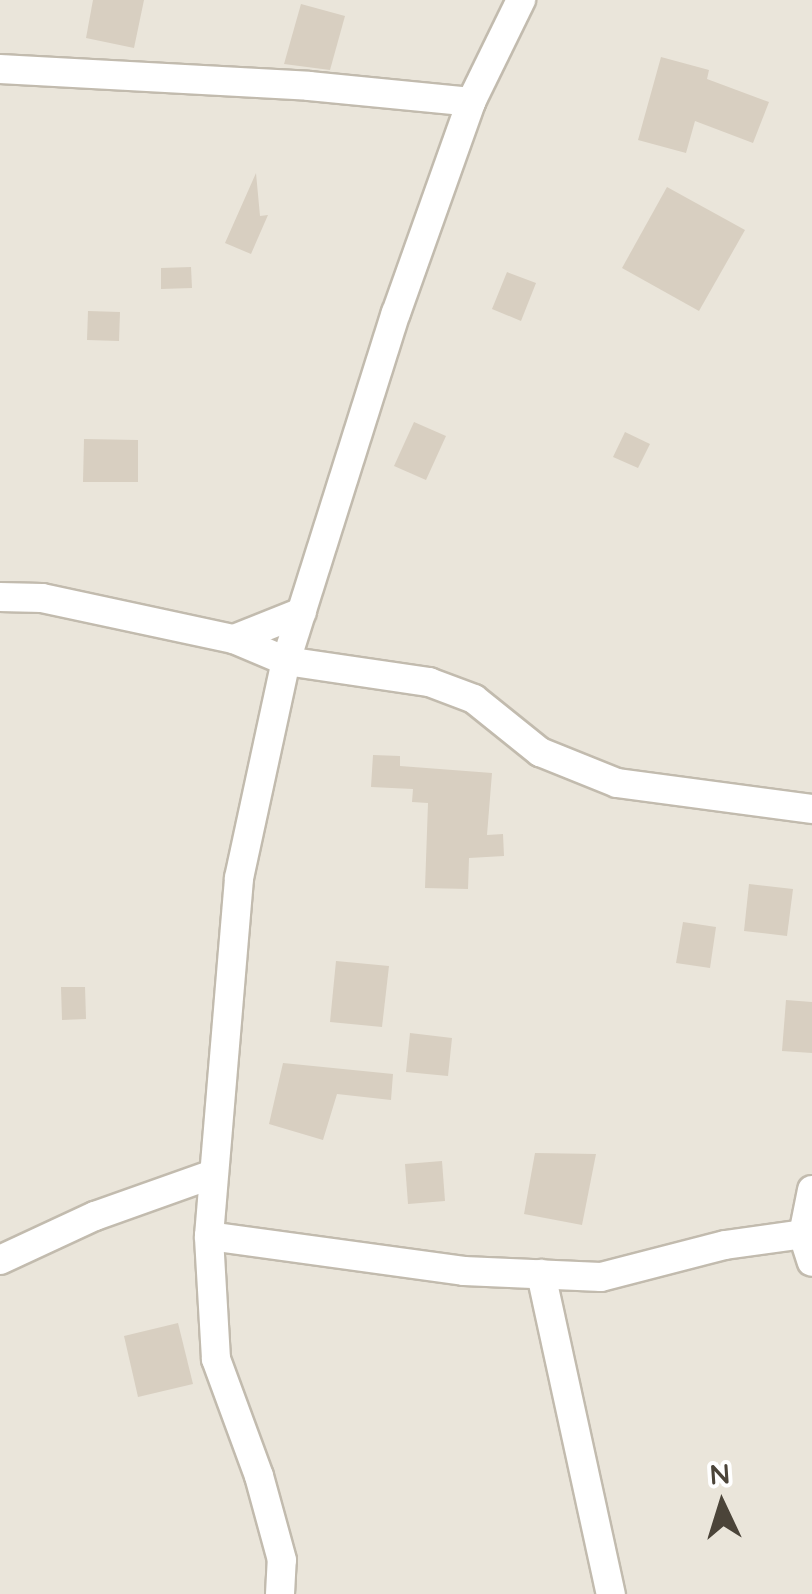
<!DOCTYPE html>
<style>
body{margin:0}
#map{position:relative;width:812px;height:1594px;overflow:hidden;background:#f6f3ec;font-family:Quicksand,sans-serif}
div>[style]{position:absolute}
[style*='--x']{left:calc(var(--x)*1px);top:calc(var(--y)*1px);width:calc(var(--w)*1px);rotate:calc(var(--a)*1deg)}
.residential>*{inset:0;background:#eae5da}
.building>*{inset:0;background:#d8cfc1}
.roads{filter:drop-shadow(2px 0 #c2bbae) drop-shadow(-2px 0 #c2bbae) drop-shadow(0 2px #c2bbae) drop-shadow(0 -2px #c2bbae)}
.minor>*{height:28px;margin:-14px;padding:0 14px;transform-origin:14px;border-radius:14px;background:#fff}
span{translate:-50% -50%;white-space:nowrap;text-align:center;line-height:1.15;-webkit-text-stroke:8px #fff;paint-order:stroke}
.north{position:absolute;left:672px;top:1454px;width:100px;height:100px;-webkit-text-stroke:8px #fff;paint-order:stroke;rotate:356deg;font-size:28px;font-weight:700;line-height:40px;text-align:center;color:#4b4439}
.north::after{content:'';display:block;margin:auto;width:35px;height:45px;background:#4b4439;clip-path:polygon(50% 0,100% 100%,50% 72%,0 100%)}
</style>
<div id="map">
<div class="residential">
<div style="clip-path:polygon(0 0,812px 0,812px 1594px,0 1594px)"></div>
</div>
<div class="building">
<div style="clip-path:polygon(93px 0,144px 0,134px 48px,86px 38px)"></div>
<div style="clip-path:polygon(301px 4px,345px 16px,330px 70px,284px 64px)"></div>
<div style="clip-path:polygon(661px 57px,709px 70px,707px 79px,769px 102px,753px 143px,695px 121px,686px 153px,638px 140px)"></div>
<div style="clip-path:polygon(256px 173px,260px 216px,268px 215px,251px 254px,225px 243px)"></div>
<div style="clip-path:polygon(667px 187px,745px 230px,699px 311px,622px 268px)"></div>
<div style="clip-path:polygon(191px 267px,192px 288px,161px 289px,161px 268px)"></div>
<div style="clip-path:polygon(507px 272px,536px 283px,521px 321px,492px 309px)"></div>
<div style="clip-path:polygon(88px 311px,120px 312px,119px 341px,87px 340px)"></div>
<div style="clip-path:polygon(414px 422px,446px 436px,426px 480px,394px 466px)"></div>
<div style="clip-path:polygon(625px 432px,650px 444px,638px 468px,613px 457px)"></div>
<div style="clip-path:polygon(84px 439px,138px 440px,138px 482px,83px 482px)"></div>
<div style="clip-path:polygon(373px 755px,400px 756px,400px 766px,492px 773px,487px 835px,503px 834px,504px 856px,469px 858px,468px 889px,425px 888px,428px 803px,412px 802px,413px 789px,371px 787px)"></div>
<div style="clip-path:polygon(749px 884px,793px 889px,787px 936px,744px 931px)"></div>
<div style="clip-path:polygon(683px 922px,716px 927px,710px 968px,676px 963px)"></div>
<div style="clip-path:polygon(336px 961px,389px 966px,382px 1027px,330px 1022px)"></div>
<div style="clip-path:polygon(61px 987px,85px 987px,86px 1019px,62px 1020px)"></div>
<div style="clip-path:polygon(786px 1000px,812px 1002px,812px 1053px,782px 1051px)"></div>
<div style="clip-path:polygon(410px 1033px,452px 1038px,448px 1076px,406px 1072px)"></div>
<div style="clip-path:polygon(283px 1063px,393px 1074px,391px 1100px,337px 1094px,323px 1140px,269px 1124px)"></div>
<div style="clip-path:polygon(535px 1153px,596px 1154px,582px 1225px,524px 1214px)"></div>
<div style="clip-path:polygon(442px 1161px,445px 1201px,408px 1204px,405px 1164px)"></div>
<div style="clip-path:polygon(178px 1323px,193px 1384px,138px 1397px,124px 1336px)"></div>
</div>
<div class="roads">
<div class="minor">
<div style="--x:0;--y:69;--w:309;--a:3.1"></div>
<div style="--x:309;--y:86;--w:163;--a:5.6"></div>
<div style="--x:0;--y:597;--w:42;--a:1.4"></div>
<div style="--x:42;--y:598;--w:196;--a:12.1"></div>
<div style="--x:234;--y:639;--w:56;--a:22.9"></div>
<div style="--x:286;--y:661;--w:145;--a:8.4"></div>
<div style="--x:429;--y:682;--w:48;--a:20.7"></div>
<div style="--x:474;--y:699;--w:85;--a:38.8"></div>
<div style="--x:540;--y:752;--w:83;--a:21.9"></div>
<div style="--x:617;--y:783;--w:197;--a:7.6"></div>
<div style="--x:234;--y:639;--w:73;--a:-21.7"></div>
<div style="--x:812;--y:1190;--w:46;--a:101.3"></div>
<div style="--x:803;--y:1235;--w:28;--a:72"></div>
<div style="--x:209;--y:1236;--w:257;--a:7.8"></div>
<div style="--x:464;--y:1271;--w:137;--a:2.5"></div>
<div style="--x:601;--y:1277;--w:128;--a:-14.5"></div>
<div style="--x:725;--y:1245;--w:88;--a:-7.9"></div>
<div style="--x:0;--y:1260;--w:105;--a:-24.9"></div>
<div style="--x:95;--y:1216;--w:125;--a:-19.6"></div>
<div style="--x:541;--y:1274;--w:328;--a:77.7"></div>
<div style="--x:280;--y:1594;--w:34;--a:-87"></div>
<div style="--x:282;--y:1560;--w:87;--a:-105.3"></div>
<div style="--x:259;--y:1476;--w:125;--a:-110.2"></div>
<div style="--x:216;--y:1359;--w:123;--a:-93.3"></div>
<div style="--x:209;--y:1236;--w:359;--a:-85.2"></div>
<div style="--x:239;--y:878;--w:222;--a:-77.8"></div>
<div style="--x:286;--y:661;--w:365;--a:-72.5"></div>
<div style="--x:396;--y:313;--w:224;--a:-70.4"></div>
<div style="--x:471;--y:102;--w:114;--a:-63.9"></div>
</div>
</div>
<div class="north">N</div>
</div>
